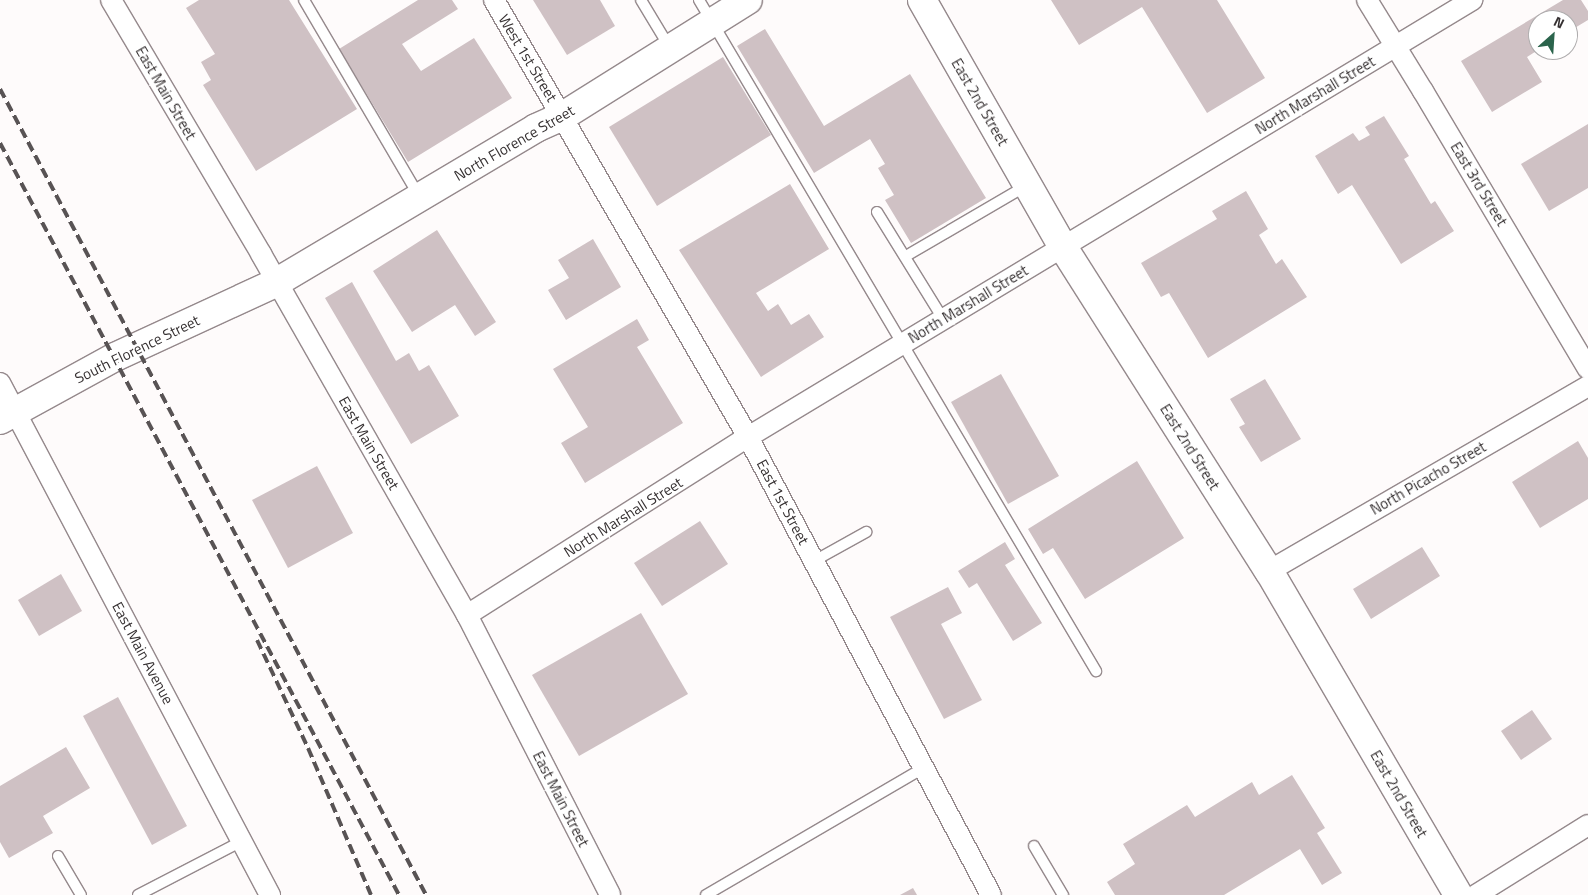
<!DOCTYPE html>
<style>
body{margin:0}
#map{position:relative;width:1588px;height:895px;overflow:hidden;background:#fefbfb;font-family:"Titillium Web",sans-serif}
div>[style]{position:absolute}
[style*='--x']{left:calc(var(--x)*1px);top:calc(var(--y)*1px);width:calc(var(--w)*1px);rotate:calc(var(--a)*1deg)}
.building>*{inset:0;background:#cfc1c4}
.roads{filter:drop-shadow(1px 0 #95898c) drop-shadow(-1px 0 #95898c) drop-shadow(0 1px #95898c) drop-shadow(0 -1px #95898c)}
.lane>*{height:10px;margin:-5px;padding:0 5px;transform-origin:5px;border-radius:5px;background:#fff}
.street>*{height:20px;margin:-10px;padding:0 10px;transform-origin:10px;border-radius:10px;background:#fff}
.secondary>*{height:28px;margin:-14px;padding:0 14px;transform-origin:14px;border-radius:14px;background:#fff}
.primary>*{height:28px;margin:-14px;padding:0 14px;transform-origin:14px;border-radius:14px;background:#fff}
.rail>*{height:4px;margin-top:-2px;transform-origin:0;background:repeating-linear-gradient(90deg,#585354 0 10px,transparent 0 15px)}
span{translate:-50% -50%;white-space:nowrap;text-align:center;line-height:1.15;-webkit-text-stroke:5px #fff;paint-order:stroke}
.street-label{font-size:15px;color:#353031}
.north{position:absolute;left:1528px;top:10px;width:50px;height:50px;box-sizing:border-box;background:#fff;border:1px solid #aeacad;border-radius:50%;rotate:26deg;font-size:14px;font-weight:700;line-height:20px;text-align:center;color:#353031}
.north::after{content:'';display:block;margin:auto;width:18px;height:22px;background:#2b644c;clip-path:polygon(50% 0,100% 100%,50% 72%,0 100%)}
</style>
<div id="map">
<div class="building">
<div style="clip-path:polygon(199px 0,289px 0,357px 109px,256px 171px,203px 85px,211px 80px,201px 62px,215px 54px,186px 8px)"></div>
<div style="clip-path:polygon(418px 0,452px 0,458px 9px,402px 44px,421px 71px,474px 38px,512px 98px,408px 162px,339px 49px)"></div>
<div style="clip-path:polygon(533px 0,600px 0,615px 26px,567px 55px)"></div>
<div style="clip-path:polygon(1051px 0,1217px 0,1265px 78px,1207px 113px,1142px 7px,1079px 45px)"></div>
<div style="clip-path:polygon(1563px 0,1581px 0,1588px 11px,1588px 20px,1568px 32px,1568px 20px,1538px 20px,1538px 50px,1527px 57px,1542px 82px,1492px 112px,1461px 61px)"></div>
<div style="clip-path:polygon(765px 29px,824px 126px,910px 74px,986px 198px,911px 243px,885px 200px,894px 195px,878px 168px,885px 164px,870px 139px,814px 173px,737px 46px)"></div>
<div style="clip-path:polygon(723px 57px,771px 135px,657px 206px,609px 127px)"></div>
<div style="clip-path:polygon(1384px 116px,1409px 156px,1404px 159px,1431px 204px,1435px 201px,1454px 231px,1401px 264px,1352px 185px,1338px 194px,1315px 156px,1353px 133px,1359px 141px,1370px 135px,1365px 127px)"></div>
<div style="clip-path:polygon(1588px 124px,1588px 188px,1549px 211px,1521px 164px)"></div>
<div style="clip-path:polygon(790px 184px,829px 249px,756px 293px,768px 311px,778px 304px,791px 325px,809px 314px,824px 337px,761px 377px,679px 250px)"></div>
<div style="clip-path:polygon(1246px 191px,1268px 229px,1259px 235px,1276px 264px,1282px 259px,1307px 297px,1208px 358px,1169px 293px,1161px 297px,1141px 263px,1217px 219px,1212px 211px)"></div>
<div style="clip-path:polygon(437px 230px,496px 322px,475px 336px,455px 305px,412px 332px,373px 271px)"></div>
<div style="clip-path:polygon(593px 239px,621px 287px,566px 320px,548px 290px,569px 278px,558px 260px)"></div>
<div style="clip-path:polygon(352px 282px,396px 361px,409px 353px,419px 371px,429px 365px,459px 416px,411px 444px,325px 298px)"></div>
<div style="clip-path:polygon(637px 319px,649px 340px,637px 347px,683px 423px,585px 483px,561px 443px,588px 427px,553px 369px)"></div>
<div style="clip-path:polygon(1001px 374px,1059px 476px,1008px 504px,951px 402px)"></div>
<div style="clip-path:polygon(1265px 379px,1301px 439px,1261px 462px,1239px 427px,1245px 424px,1230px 399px)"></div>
<div style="clip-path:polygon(1578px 441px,1588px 458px,1588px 499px,1540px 528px,1512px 482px)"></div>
<div style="clip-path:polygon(1137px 461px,1184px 538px,1085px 599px,1053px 548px,1043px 554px,1028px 529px)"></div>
<div style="clip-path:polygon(317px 466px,353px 533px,288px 568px,252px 500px)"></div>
<div style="clip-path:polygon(700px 521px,728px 564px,662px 606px,634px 563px)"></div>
<div style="clip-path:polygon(1005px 542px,1015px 559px,1005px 565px,1042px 623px,1013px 641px,977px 583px,969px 588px,958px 571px)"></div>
<div style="clip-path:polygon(1422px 547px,1440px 576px,1371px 619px,1353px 589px)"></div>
<div style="clip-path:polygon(61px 574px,82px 611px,39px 636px,18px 600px)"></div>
<div style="clip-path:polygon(948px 587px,962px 613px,941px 624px,982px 700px,944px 719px,890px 617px)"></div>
<div style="clip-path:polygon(641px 613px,688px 694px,579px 756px,532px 675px)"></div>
<div style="clip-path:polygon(118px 697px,187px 826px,152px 845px,83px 716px)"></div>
<div style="clip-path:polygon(1532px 710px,1552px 739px,1521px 760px,1501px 731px)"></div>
<div style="clip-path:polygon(66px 747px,90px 788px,43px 816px,53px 833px,9px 858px,0 842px,0 786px)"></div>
<div style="clip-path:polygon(1292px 775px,1325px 828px,1317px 833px,1342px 873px,1322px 885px,1300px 849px,1224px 895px,1115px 895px,1107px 882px,1135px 864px,1123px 844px,1187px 805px,1195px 817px,1252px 782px,1259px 795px)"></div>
<div style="clip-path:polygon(913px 888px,917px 895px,900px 895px)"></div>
</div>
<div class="roads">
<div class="lane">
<div style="--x:304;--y:0;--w:227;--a:59.6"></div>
<div style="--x:641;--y:0;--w:56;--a:58.9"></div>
<div style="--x:699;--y:0;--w:780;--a:59.39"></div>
<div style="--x:877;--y:212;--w:126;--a:58.3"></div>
<div style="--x:906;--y:256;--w:139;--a:-30.3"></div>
<div style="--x:814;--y:561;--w:60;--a:-29.1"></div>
<div style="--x:1034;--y:846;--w:57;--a:59.4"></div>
<div style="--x:58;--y:856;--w:45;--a:59.5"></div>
<div style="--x:138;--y:895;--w:117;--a:-27.4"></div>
<div style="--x:706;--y:895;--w:251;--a:-30.3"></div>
</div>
<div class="street">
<div style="--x:111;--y:0;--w:295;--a:59.4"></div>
<div style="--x:261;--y:254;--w:416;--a:60.3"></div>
<div style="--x:467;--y:615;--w:314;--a:62.9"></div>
<div style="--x:494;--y:0;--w:505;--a:59.83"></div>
<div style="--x:748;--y:437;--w:518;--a:62.05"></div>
<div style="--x:1367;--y:0;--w:107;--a:58.4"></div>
<div style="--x:1423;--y:91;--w:323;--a:59.3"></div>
<div style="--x:0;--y:383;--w:579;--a:62.2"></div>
<div style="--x:1269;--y:571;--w:369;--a:-30.1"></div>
<div style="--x:467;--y:615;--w:333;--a:-32.4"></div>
<div style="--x:748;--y:437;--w:846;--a:-31.11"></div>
<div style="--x:1476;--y:895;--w:132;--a:-32"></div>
</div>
<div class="secondary">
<div style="--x:0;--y:420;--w:131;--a:-28.7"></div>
<div style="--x:115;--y:357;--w:179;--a:-24.8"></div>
<div style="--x:277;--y:282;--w:301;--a:-30.7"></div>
<div style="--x:536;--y:128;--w:30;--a:-24"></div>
<div style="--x:563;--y:116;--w:218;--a:-32.1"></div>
</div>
<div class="primary">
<div style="--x:922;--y:0;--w:284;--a:60.3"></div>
<div style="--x:1063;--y:247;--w:384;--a:57.6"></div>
<div style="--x:1269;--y:571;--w:375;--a:59.7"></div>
</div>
</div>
<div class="rail">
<div style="--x:0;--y:89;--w:912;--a:62.14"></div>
<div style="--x:0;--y:143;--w:851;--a:62.05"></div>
<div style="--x:257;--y:640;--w:119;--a:64.7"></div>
<div style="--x:308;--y:748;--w:160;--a:66.8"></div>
</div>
<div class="street-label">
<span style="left:528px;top:58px;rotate:59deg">West 1st Street</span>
<span style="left:166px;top:93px;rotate:60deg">East Main Street</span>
<span style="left:1315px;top:95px;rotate:-31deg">North Marshall Street</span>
<span style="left:980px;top:102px;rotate:60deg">East 2nd Street</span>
<span style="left:514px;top:143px;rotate:-30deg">North Florence Street</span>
<span style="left:1479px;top:184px;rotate:59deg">East 3rd Street</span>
<span style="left:968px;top:304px;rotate:-31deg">North Marshall Street</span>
<span style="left:137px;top:349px;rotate:-26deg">South Florence Street</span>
<span style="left:369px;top:443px;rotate:60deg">East Main Street</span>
<span style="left:1190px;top:447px;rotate:58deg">East 2nd Street</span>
<span style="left:1428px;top:478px;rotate:-30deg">North Picacho Street</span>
<span style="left:783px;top:502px;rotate:62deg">East 1st Street</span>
<span style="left:623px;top:517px;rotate:-32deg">North Marshall Street</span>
<span style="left:143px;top:653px;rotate:62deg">East Main Avenue</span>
<span style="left:1399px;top:794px;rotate:60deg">East 2nd Street</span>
<span style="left:561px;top:799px;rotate:63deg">East Main Street</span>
</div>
<div class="north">N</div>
</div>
